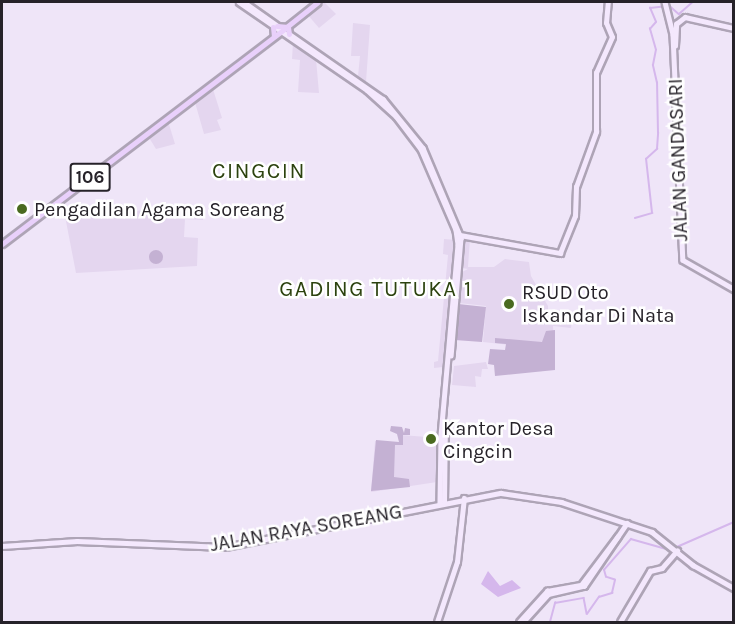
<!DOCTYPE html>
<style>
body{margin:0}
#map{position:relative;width:735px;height:624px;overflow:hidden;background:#efe5f8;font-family:Karla,sans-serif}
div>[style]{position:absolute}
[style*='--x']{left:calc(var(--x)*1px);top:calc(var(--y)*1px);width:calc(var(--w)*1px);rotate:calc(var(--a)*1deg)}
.built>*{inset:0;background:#e4d6ef}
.green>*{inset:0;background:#c4b1d3}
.round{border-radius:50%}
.water>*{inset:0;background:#d5b7ec}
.stream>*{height:1.5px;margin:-0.75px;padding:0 0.75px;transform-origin:0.75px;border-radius:0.75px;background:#d5b7ec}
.roads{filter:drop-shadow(2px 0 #aea4b6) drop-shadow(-2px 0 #aea4b6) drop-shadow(0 2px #aea4b6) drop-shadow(0 -2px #aea4b6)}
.secondary>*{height:4.5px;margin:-2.25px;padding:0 2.25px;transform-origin:2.25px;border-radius:2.25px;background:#f4e8fd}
.primary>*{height:5px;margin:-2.5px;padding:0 2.5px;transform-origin:2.5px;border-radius:2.5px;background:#e9d0fb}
.dots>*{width:16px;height:16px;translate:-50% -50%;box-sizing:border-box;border:3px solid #fff;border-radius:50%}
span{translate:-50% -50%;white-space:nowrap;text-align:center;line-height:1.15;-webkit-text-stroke:5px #fff;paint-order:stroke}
.shield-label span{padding:2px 4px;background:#fff;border:2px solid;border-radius:4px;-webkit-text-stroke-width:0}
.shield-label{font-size:18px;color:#262229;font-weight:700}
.street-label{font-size:20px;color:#262229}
.poi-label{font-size:20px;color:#262229}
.left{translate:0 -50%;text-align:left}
.quarter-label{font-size:22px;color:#2c420f;letter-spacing:1.5px}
.frame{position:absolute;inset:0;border:3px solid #262229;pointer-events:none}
</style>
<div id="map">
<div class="built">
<div style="clip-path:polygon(324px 2px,336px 14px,319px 28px,307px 14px)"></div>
<div style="clip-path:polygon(353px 23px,370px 25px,366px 82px,358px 76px,360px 56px,351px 56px)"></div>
<div style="clip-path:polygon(293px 43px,316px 59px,319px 93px,298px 92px,300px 60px,292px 59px)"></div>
<div style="clip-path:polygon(212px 86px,222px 118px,217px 120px,221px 130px,204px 134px,194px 99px)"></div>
<div style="clip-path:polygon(168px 121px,175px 144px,156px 149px,148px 136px)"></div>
<div style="clip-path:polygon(97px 206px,100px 215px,171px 207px,203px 210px,203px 220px,185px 219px,184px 237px,198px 238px,197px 266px,76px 273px,64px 211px)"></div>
<div style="clip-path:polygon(464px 238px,470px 238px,468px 267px,494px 267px,505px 259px,529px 262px,531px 276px,548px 306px,548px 317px,572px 318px,571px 328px,553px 326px,554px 350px,483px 342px,486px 306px,459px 303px,462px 272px,468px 269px,462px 268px)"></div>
<div style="clip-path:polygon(444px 239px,456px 240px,456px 244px,447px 357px,443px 367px,434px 368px,434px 362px,438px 361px,448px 255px,443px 254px)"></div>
<div style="clip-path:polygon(486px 362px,488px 369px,482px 369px,481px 377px,475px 376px,476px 387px,452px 385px,454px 366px)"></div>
<div style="clip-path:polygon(401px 435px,427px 437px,426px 444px,438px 446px,437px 482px,371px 492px,375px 441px,400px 443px)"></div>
</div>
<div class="green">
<div class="round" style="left:149px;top:250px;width:14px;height:14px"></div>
<div style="clip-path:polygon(458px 304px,486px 307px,482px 342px,455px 340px)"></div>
<div style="clip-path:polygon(555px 330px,555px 370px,495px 376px,494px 365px,488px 364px,490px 349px,505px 350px,506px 344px,495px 343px,495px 338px,542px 342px,546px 331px)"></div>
<div style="clip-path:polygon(391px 426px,402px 427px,404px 433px,405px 428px,410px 429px,410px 435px,403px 435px,403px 445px,395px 445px,394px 477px,409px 479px,410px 487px,371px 491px,376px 440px,399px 442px,397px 434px,390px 431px)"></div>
</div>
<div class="water">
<div style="clip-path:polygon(488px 571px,500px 586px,512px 580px,521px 588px,498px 597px,481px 584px)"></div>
</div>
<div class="stream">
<div style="--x:635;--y:218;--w:18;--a:-16"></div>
<div style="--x:652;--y:213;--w:54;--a:-96.3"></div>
<div style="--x:646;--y:159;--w:15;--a:-42"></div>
<div style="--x:657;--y:149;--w:16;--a:-86"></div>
<div style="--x:658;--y:133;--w:50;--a:-91.1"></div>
<div style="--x:657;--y:83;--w:18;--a:-103"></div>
<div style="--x:653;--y:65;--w:15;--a:-79"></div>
<div style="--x:656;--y:50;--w:22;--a:-106"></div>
<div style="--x:650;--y:29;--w:9;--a:-49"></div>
<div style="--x:656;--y:22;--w:15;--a:-113"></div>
<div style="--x:650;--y:8;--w:20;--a:-6"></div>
<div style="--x:670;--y:6;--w:12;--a:42"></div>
<div style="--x:679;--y:14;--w:18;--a:-41"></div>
<div style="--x:550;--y:622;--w:20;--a:-75"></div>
<div style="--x:555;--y:603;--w:29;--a:-10"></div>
<div style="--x:584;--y:598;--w:16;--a:79"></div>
<div style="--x:587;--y:614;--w:21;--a:-55"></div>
<div style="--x:599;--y:597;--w:14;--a:-17"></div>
<div style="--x:612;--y:593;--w:13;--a:-77"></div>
<div style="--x:615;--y:580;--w:9;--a:-162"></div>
<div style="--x:606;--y:577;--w:7;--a:-106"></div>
<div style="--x:604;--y:570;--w:41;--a:-48.9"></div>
<div style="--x:631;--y:539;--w:41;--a:15.8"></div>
<div style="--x:670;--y:550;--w:70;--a:-23.6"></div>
</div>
<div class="roads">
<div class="secondary">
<div style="--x:239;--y:2;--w:155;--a:34.5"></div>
<div style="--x:367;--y:90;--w:39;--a:42"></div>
<div style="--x:396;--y:116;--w:41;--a:52.9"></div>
<div style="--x:421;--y:149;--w:88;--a:66.6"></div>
<div style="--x:456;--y:230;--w:15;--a:82"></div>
<div style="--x:458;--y:245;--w:193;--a:95.1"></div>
<div style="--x:441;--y:437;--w:66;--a:90.9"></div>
<div style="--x:244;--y:2;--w:42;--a:35.2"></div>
<div style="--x:665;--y:2;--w:34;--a:76"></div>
<div style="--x:673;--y:35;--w:225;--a:87.5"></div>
<div style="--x:683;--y:260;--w:59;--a:29.6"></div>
<div style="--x:288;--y:33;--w:116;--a:34.8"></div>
<div style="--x:383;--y:99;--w:63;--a:50.8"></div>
<div style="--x:423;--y:148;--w:98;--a:67.1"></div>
<div style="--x:461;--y:238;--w:118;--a:94.8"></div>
<div style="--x:675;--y:46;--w:22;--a:-87"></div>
<div style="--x:676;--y:24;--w:11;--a:-38"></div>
<div style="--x:685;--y:17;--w:50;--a:12.7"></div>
<div style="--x:460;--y:235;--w:102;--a:10.2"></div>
<div style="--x:560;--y:253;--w:40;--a:-68"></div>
<div style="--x:575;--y:216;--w:29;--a:-88"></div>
<div style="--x:576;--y:187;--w:59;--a:-70"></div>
<div style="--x:596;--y:132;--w:59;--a:-90"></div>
<div style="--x:596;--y:73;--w:39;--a:-66"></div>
<div style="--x:612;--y:37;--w:15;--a:-113"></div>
<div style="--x:606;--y:23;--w:21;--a:-85"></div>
<div style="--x:444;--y:502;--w:77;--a:-89.3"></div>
<div style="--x:2;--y:546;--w:75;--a:-3.8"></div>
<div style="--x:77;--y:541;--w:148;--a:2.3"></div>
<div style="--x:225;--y:547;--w:281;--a:-11.1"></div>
<div style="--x:501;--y:493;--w:61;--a:8.5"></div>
<div style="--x:561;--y:502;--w:96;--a:18.2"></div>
<div style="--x:652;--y:532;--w:53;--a:38.8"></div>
<div style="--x:693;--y:565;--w:47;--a:29.3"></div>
<div style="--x:437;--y:622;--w:63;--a:-71.6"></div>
<div style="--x:457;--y:562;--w:64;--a:-83.8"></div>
<div style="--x:519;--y:622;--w:42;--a:-47.9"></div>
<div style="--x:547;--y:591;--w:35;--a:-10"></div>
<div style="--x:581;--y:585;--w:61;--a:-52.9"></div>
<div style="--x:523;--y:622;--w:38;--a:-48"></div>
<div style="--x:548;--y:594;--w:37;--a:-13"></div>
<div style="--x:584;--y:586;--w:76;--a:-55.7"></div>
<div style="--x:620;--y:622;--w:59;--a:-59.5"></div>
<div style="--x:650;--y:571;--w:12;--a:-14"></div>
<div style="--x:662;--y:568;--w:23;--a:-49"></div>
</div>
<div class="primary">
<div style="--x:277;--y:26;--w:11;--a:5"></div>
<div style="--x:288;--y:27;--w:7;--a:82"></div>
<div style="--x:273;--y:27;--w:9;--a:84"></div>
<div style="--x:284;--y:29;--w:43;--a:-38.5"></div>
<div style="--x:2;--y:244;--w:357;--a:-37.3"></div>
</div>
</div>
<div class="dots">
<div style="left:22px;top:209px;background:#4a6a20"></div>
<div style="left:509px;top:304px;background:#4a6a20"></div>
<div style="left:431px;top:439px;background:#4a6a20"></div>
</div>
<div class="shield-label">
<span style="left:90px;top:177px">106</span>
</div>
<div class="street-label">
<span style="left:678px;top:160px;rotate:-92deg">JALAN GANDASARI</span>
<span style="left:306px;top:528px;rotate:-10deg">JALAN RAYA SOREANG</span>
</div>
<div class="poi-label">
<span class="left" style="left:34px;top:209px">Pengadilan Agama Soreang</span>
<span class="left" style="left:522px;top:304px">RSUD Oto<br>Iskandar Di Nata</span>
<span class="left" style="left:443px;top:440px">Kantor Desa<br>Cingcin</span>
</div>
<div class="quarter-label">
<span style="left:259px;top:172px">CINGCIN</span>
<span style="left:376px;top:290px">GADING TUTUKA 1</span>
</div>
<div class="frame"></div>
</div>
